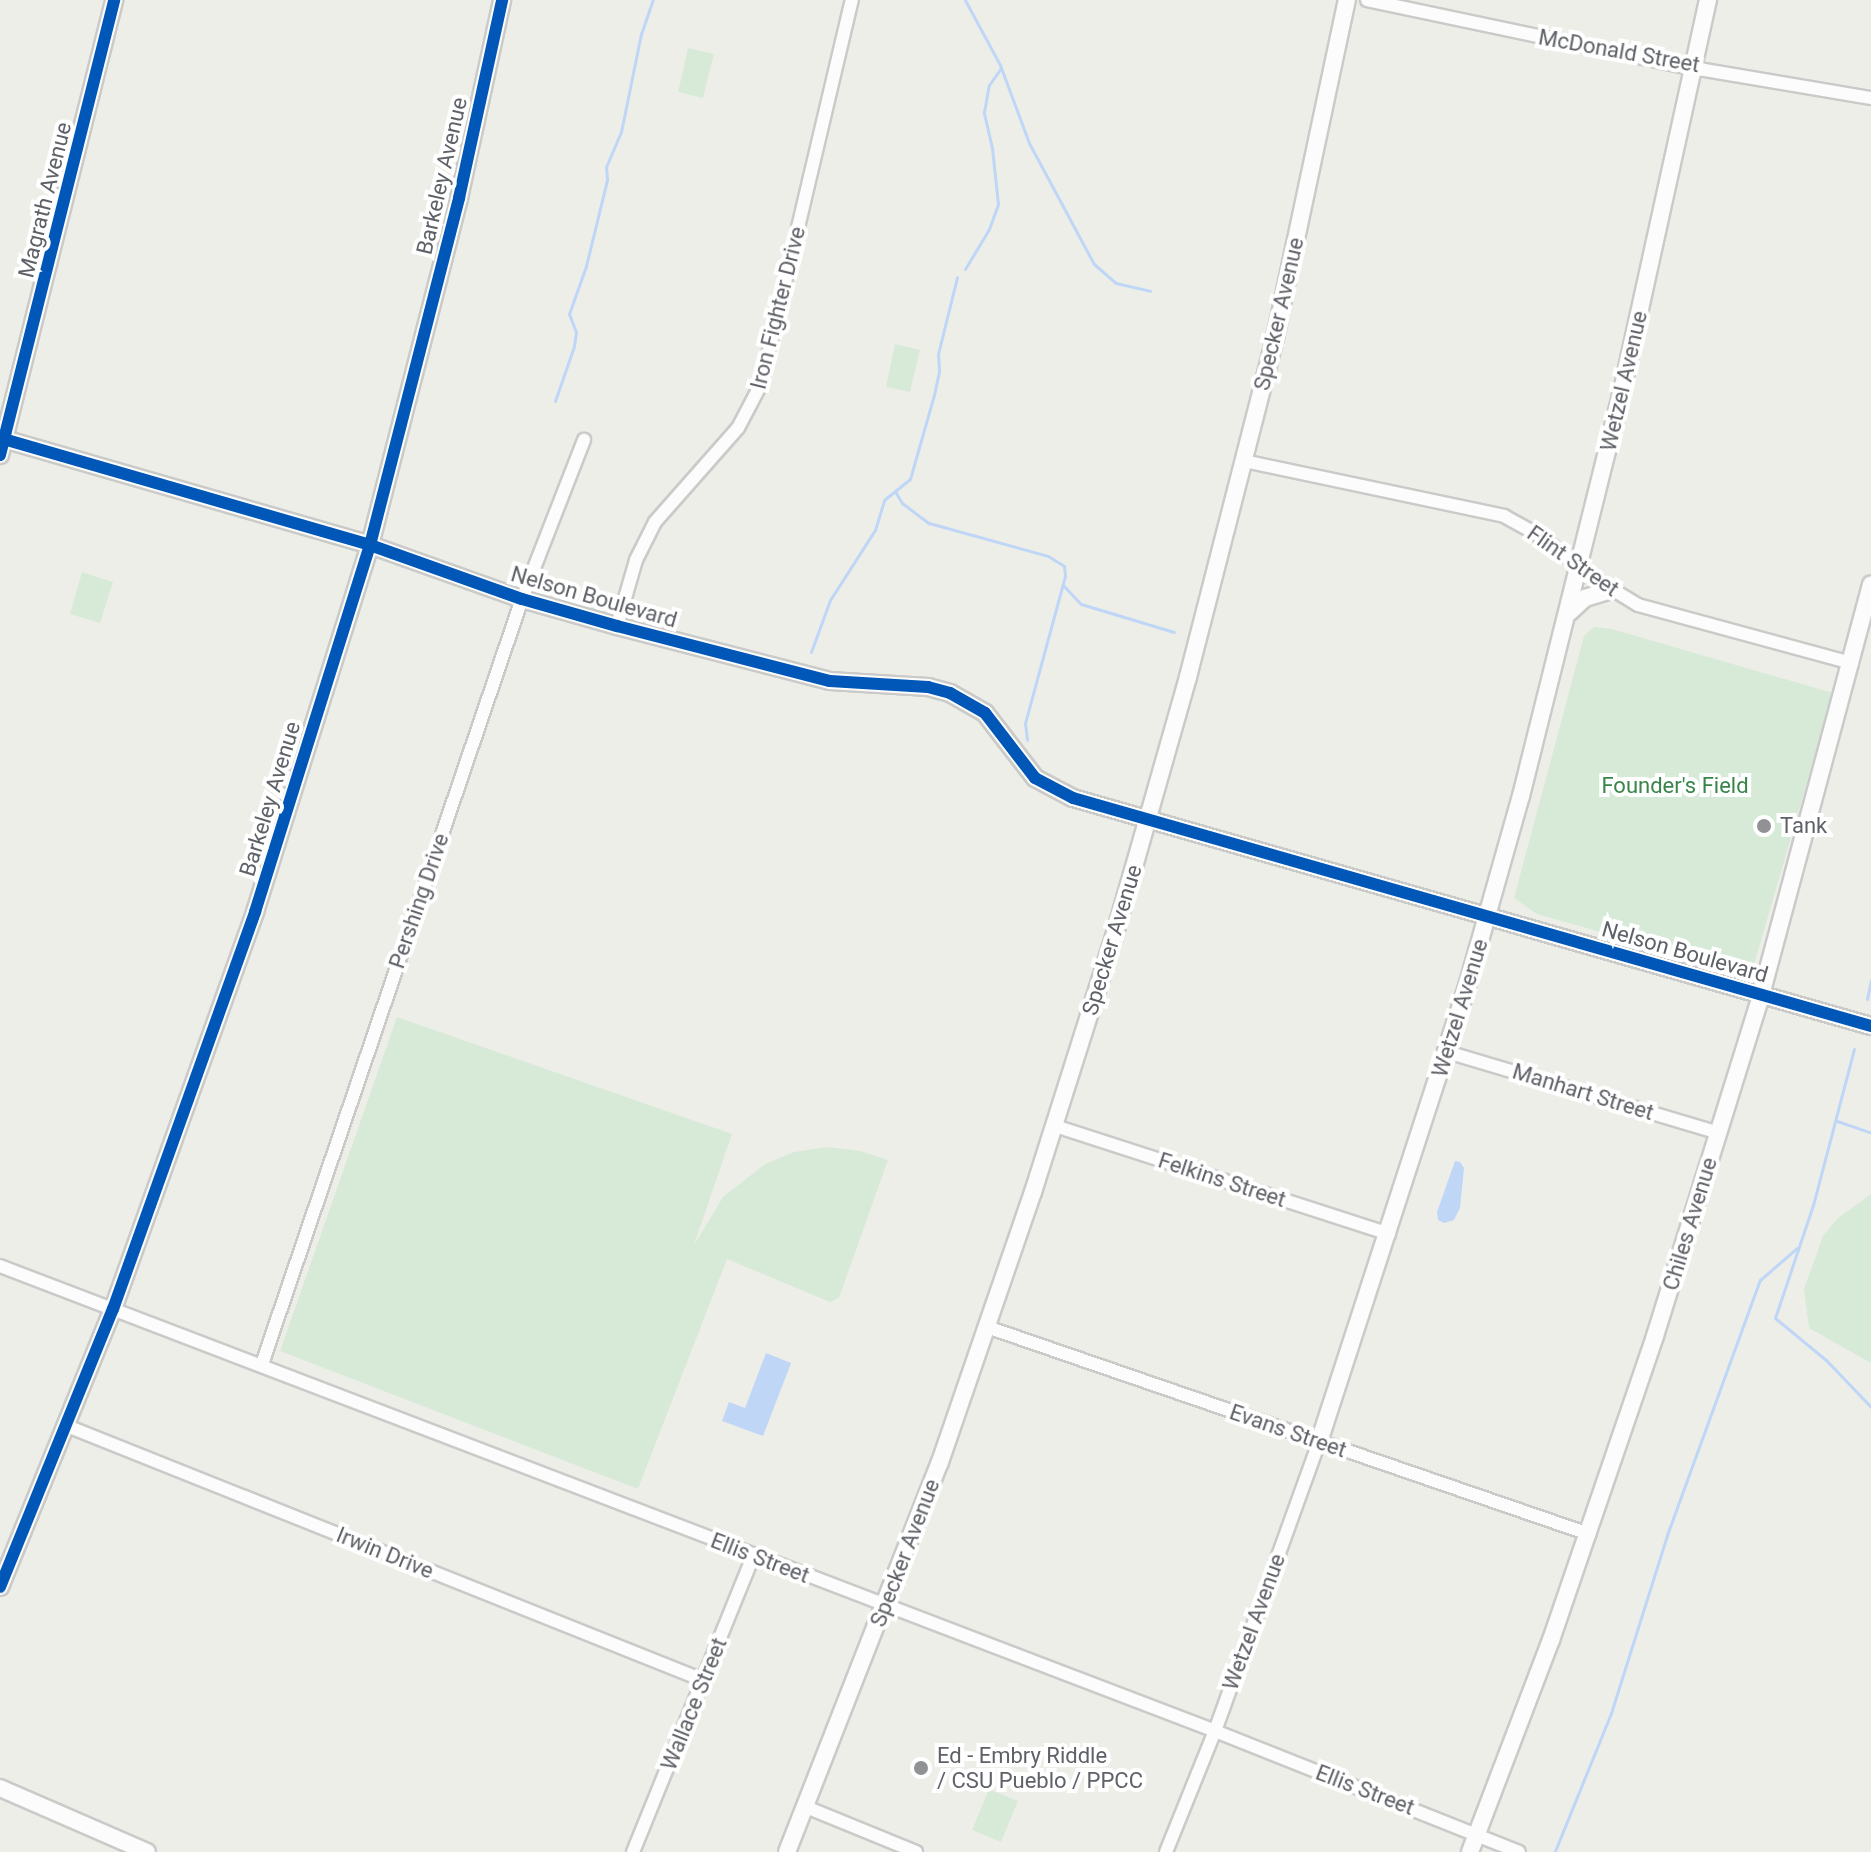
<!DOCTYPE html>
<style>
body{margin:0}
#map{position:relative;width:1871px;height:1852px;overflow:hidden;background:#eeeee9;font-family:Roboto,sans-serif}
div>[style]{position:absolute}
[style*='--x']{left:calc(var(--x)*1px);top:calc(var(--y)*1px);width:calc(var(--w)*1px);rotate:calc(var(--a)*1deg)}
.green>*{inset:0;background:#d7ead8}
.water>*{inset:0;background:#bfd6f6}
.stream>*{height:3px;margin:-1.5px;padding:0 1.5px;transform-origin:1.5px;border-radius:1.5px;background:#bfd6f6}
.roads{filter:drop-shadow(2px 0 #cacbc9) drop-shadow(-2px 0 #cacbc9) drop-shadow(0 2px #cacbc9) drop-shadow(0 -2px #cacbc9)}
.street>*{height:12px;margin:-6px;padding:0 6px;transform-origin:6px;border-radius:6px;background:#fcfcfc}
.secondary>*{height:16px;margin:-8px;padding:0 8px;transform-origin:8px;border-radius:8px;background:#fcfcfc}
.cycleway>*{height:12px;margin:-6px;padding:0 6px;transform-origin:6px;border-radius:6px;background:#0057b8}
.dots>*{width:22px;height:22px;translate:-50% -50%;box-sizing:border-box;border:4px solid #fff;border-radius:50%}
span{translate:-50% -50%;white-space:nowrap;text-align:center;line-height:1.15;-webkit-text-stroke:8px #fff;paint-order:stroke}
.street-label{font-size:22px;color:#5e6167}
.park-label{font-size:22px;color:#388449}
.poi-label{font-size:22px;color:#5e6167}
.left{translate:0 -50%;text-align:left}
</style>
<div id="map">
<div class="green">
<div style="clip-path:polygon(688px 48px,714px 54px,703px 98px,678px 92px)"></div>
<div style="clip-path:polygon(895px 344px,920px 350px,910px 392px,886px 387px)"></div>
<div style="clip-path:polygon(82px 572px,113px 582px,100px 623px,70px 614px)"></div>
<div style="clip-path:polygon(1594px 627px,1612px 629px,1833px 693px,1754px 965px,1745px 973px,1537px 914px,1514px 898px,1584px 636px)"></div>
<div style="clip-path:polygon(397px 1017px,732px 1134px,694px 1245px,723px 1197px,765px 1164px,794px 1152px,828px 1147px,860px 1151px,888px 1160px,839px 1298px,830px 1302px,727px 1259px,638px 1489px,280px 1351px)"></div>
<div style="clip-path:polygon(1871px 1194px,1871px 1363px,1809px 1328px,1804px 1289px,1823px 1236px,1838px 1218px)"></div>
<div style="clip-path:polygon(989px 1789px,1018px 1801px,1001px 1842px,972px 1830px)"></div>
</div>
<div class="water">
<div style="clip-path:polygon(1455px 1161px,1460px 1162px,1464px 1168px,1460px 1208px,1454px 1220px,1444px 1223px,1438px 1220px,1437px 1212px)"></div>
<div style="clip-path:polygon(766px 1353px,791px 1363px,763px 1436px,722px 1421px,729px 1402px,745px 1408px)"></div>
</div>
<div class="stream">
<div style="--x:965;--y:0;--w:74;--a:61.7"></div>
<div style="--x:1000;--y:65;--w:83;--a:69.6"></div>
<div style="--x:1029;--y:143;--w:137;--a:61.8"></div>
<div style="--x:1094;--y:264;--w:29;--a:41"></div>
<div style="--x:1116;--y:283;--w:35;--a:13"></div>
<div style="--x:965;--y:269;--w:47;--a:-59"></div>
<div style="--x:989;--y:229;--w:27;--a:-70"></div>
<div style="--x:998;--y:204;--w:56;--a:-96.1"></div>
<div style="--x:992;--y:148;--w:37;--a:-103"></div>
<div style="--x:984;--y:112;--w:27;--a:-80"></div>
<div style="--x:989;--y:85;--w:21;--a:-55"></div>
<div style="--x:555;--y:401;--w:58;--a:-70.9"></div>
<div style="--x:574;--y:346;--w:14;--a:-82"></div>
<div style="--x:576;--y:332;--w:19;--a:-111"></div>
<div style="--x:569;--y:314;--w:51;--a:-70.5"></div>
<div style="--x:586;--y:266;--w:89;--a:-76.3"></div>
<div style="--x:607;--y:180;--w:13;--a:-94"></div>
<div style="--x:606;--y:167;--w:38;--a:-67"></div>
<div style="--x:621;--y:132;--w:100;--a:-78.5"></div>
<div style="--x:641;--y:34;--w:36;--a:-71"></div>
<div style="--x:896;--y:493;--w:12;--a:59"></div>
<div style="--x:902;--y:503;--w:34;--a:37"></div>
<div style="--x:929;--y:523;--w:123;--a:15.5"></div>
<div style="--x:1048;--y:556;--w:19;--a:32"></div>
<div style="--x:1064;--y:566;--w:10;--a:84"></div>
<div style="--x:1065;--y:576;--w:152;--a:105.2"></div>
<div style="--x:1025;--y:723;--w:17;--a:83"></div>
<div style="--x:1063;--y:585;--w:26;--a:47"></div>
<div style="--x:1081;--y:604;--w:97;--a:16.8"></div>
<div style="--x:811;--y:652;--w:55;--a:-69.9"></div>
<div style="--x:830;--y:600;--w:83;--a:-57.3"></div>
<div style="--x:875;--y:530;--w:31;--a:-73"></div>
<div style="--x:884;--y:500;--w:33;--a:-39"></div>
<div style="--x:910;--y:479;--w:87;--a:-74.1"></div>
<div style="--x:934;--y:395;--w:25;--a:-78"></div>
<div style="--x:939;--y:371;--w:17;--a:-93"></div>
<div style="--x:938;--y:354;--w:79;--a:-76.1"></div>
<div style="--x:1867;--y:999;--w:19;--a:-78"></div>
<div style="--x:1854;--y:1049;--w:161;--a:104.7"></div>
<div style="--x:1813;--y:1205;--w:119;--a:108.6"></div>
<div style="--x:1775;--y:1318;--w:66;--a:39.5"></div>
<div style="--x:1826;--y:1360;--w:65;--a:46.2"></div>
<div style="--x:1837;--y:1121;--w:36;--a:19"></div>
<div style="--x:1555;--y:1851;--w:149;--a:-67.9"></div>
<div style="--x:1611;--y:1713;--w:187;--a:-72.5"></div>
<div style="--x:1667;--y:1535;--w:271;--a:-70"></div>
<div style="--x:1760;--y:1280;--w:49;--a:-40.9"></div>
</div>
<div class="roads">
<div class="street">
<div style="--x:1367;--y:0;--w:321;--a:11.9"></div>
<div style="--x:1681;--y:66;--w:193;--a:9.6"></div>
<div style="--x:1244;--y:461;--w:266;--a:11.9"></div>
<div style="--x:1504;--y:516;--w:35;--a:29"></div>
<div style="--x:1535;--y:533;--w:84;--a:36.7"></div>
<div style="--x:1602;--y:583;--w:42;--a:31.4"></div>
<div style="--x:1638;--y:605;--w:222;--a:15.2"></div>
<div style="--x:617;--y:626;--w:69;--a:-73.9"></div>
<div style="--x:636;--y:560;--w:42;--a:-63.4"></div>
<div style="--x:655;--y:522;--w:125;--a:-48.6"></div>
<div style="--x:738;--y:428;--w:50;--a:-62.4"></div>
<div style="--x:761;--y:384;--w:395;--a:-76.7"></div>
<div style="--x:1447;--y:1052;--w:284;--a:16.6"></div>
<div style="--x:1055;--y:1126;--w:351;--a:17.9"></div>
<div style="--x:0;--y:1266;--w:1301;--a:20.94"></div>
<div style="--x:1215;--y:1731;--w:327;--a:21.7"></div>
<div style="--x:987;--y:1327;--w:637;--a:18.98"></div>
<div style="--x:262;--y:1364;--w:808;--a:-71.23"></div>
<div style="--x:522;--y:599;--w:171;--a:-68.7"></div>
<div style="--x:67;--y:1426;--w:685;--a:21.77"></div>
<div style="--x:806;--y:1807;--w:119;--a:22.2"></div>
<div style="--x:633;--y:1852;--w:319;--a:-67.9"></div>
<div style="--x:1166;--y:1852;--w:131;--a:-68"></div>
<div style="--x:1215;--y:1731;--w:307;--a:-70.2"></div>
</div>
<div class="secondary">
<div style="--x:0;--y:438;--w:385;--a:16.1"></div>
<div style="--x:370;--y:545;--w:161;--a:19.6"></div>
<div style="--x:522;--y:599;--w:99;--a:15.9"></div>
<div style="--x:617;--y:626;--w:220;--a:14.5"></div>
<div style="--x:830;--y:681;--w:98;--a:3.5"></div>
<div style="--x:928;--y:687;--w:23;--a:15"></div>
<div style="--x:950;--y:693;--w:40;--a:29.7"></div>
<div style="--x:985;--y:713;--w:82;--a:52.4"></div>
<div style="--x:1035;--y:778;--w:43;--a:27.8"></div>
<div style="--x:1073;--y:798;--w:830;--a:15.95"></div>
<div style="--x:0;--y:455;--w:469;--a:-75.9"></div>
<div style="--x:1570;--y:612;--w:21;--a:-43"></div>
<div style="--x:1585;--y:598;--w:28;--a:-17"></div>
<div style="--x:1319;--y:1442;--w:483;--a:-72"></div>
<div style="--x:1468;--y:983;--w:194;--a:-74.2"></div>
<div style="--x:1521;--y:796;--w:408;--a:-76"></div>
<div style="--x:1620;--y:400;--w:410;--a:-77.6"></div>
<div style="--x:0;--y:1587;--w:300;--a:-67.9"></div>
<div style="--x:113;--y:1309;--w:422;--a:-70.3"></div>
<div style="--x:255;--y:912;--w:385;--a:-72.6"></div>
<div style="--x:370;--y:545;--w:358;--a:-75.6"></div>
<div style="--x:459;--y:198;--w:203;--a:-77.7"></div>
<div style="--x:0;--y:1788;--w:160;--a:23.5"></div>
<div style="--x:787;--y:1852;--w:419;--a:-68.6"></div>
<div style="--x:940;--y:1462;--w:286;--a:-71"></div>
<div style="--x:1033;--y:1192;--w:268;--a:-72.4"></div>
<div style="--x:1114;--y:937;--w:270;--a:-74.1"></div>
<div style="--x:1188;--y:677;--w:350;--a:-75.6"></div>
<div style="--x:1275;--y:338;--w:346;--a:-78"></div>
<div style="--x:1470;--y:1852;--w:227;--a:-69.1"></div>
<div style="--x:1551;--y:1640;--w:321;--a:-71.1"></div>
<div style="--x:1655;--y:1336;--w:357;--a:-72.7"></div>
<div style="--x:1761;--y:995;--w:425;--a:-75"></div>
</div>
</div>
<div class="cycleway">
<div style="--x:0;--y:438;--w:385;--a:16.1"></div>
<div style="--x:370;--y:545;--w:161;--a:19.6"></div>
<div style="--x:522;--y:599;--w:99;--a:15.9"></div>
<div style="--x:617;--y:626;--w:220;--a:14.5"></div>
<div style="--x:830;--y:681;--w:98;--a:3.5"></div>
<div style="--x:928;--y:687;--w:23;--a:15"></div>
<div style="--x:950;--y:693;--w:40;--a:29.7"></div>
<div style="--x:985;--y:713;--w:82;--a:52.4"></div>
<div style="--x:1035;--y:778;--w:43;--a:27.8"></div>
<div style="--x:1073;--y:798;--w:830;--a:15.95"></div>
<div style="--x:0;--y:455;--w:469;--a:-75.9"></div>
<div style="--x:0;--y:1587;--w:300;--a:-67.9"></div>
<div style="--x:113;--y:1309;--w:422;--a:-70.3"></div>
<div style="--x:255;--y:912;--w:385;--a:-72.6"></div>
<div style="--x:370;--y:545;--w:358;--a:-75.6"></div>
<div style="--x:459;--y:198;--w:203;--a:-77.7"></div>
</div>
<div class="dots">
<div style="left:1764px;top:826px;background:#909294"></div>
<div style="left:921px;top:1768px;background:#909294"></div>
</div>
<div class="street-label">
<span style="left:1619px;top:51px;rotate:10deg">McDonald Street</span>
<span style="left:442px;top:176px;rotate:-77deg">Barkeley Avenue</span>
<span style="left:45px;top:200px;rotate:-76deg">Magrath Avenue</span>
<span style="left:778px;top:308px;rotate:-76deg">Iron Fighter Drive</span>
<span style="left:1279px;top:314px;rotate:-77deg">Specker Avenue</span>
<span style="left:1624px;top:381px;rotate:-77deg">Wetzel Avenue</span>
<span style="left:1573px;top:561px;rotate:35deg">Flint Street</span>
<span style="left:594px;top:597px;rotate:16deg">Nelson Boulevard</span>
<span style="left:270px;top:799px;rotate:-73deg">Barkeley Avenue</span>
<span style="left:419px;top:901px;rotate:-71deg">Pershing Drive</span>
<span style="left:1112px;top:940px;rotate:-73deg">Specker Avenue</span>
<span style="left:1685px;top:952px;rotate:16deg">Nelson Boulevard</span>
<span style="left:1460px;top:1008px;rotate:-73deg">Wetzel Avenue</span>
<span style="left:1583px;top:1092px;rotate:17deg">Manhart Street</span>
<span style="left:1222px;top:1180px;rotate:18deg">Felkins Street</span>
<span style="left:1690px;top:1224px;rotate:-73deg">Chiles Avenue</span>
<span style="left:1288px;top:1431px;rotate:19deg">Evans Street</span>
<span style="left:385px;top:1553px;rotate:22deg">Irwin Drive</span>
<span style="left:905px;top:1553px;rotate:-69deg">Specker Avenue</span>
<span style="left:760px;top:1558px;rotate:21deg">Ellis Street</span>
<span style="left:1254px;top:1622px;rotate:-70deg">Wetzel Avenue</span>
<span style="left:694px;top:1704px;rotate:-68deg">Wallace Street</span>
<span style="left:1365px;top:1790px;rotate:21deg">Ellis Street</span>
</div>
<div class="park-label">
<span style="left:1675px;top:786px">Founder's Field</span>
</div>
<div class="poi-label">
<span class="left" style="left:1780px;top:826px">Tank</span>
<span class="left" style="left:937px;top:1768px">Ed - Embry Riddle<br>/ CSU Pueblo / PPCC</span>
</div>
</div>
